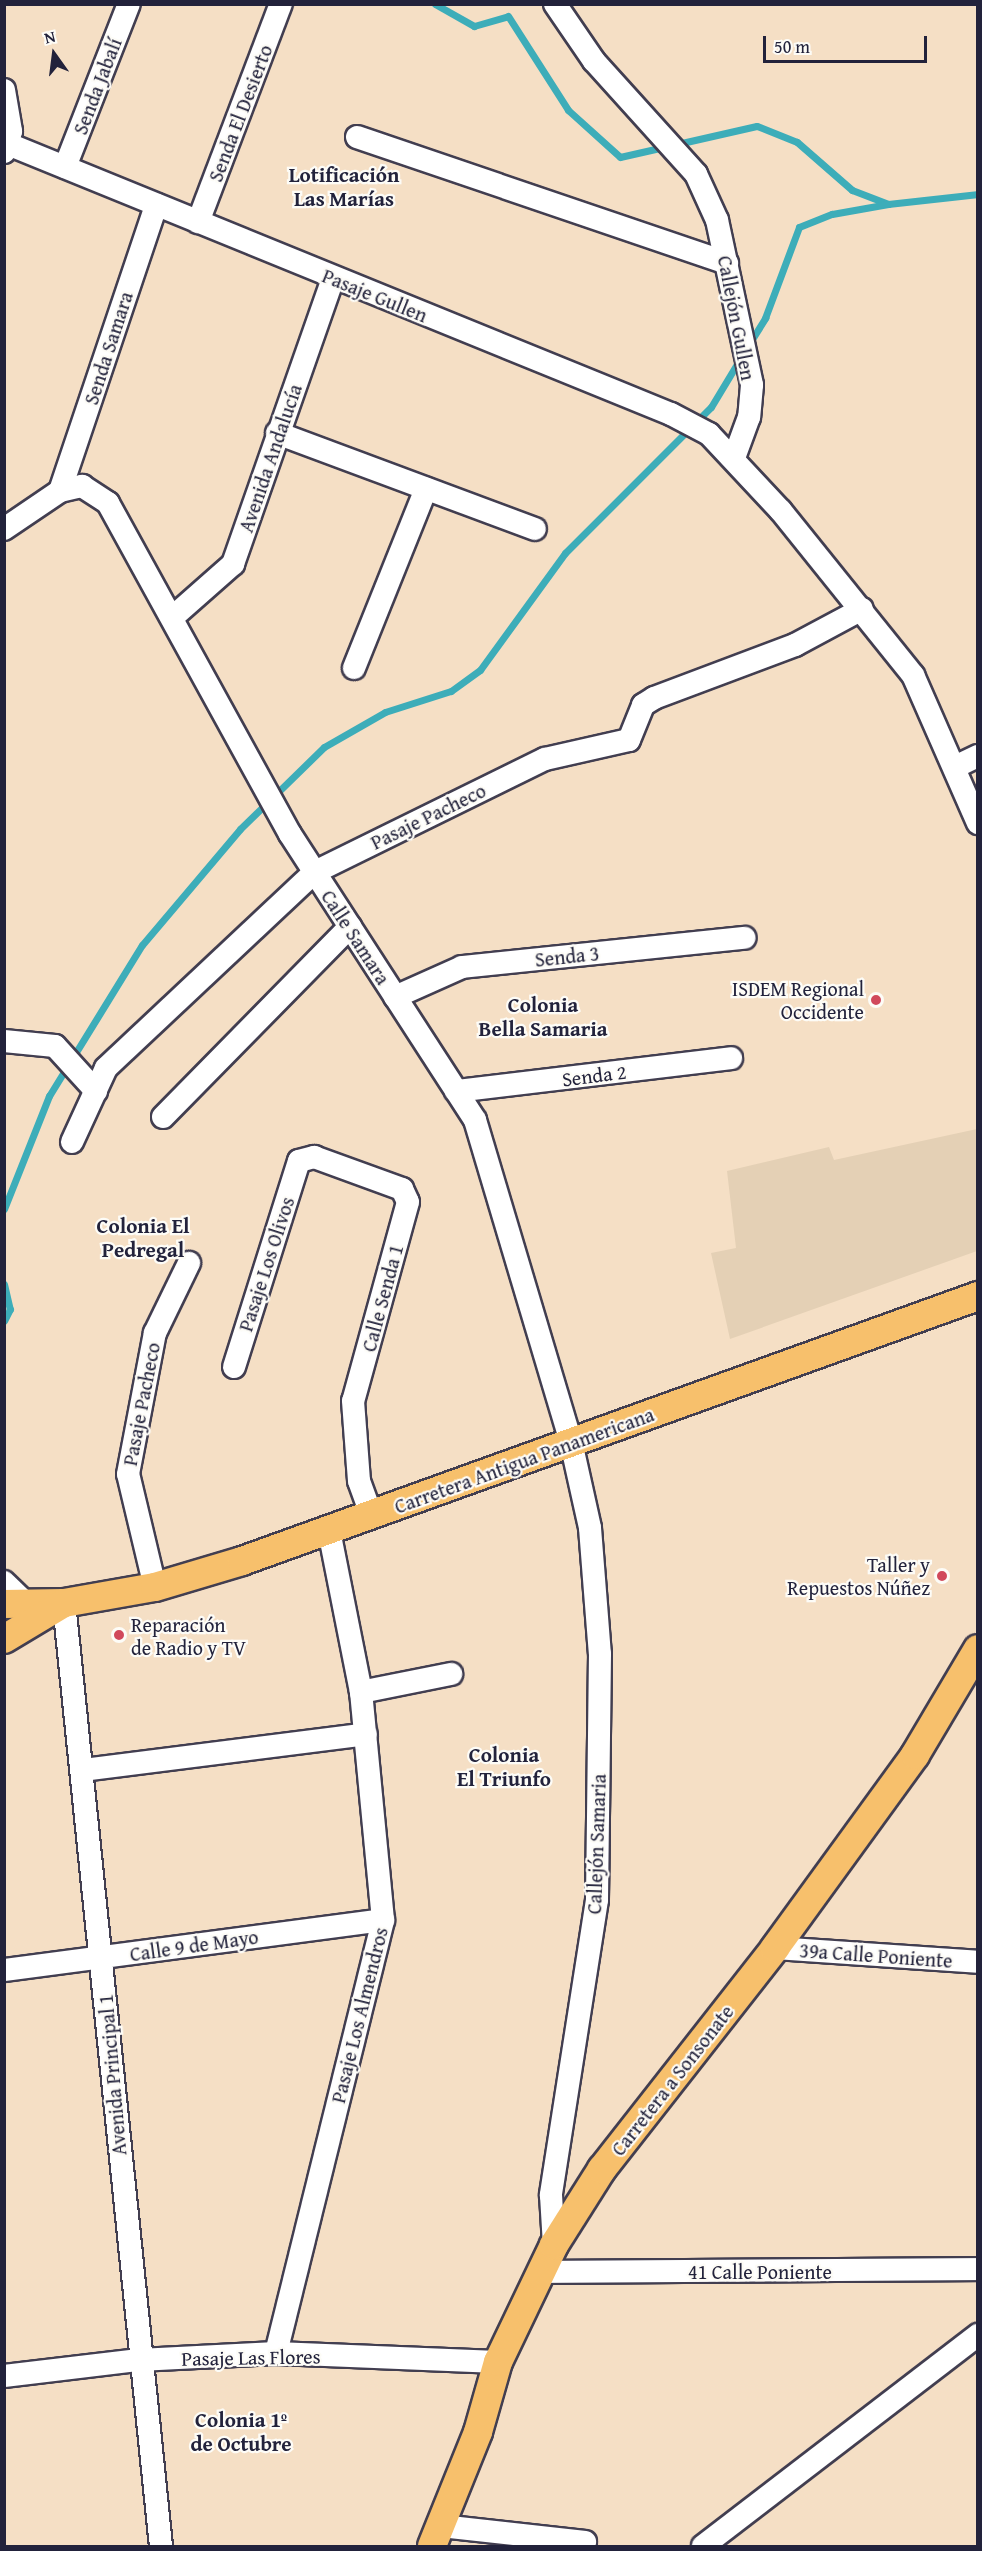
<!DOCTYPE html>
<meta charset="utf-8">
<style>
body{margin:0}
#map{position:relative;width:982px;height:2551px;overflow:hidden;background:#f5dfc5;font-family:"Gentium Book Plus",serif}
div>[style]{position:absolute}
[style*='--x']{left:calc(var(--x)*1px);top:calc(var(--y)*1px);width:calc(var(--w)*1px);rotate:calc(var(--a)*1deg)}
.built>*{inset:0;background:#e4d0b5}
.stream>*{height:7px;margin:-3.5px;padding:0 3.5px;transform-origin:3.5px;border-radius:3.5px;background:#3dadb9}
.roads{filter:drop-shadow(2px 0 #423e50) drop-shadow(-2px 0 #423e50) drop-shadow(0 2px #423e50) drop-shadow(0 -2px #423e50)}
.minor>*{height:22px;margin:-11px;padding:0 11px;transform-origin:11px;border-radius:11px;background:#fff}
.major>*{height:28px;margin:-14px;padding:0 14px;transform-origin:14px;border-radius:14px;background:#f7c06c}
.dots>*{width:16px;height:16px;translate:-50% -50%;box-sizing:border-box;border:3px solid #fdfcf7;border-radius:50%}
span{translate:-50% -50%;white-space:nowrap;text-align:center;line-height:1.15;-webkit-text-stroke:4.5px #fdfcf7;paint-order:stroke}
.street-label{font-size:20px;color:#22223b}
.poi-label{font-size:20px;color:#22223b}
.right{translate:-100% -50%;text-align:right}
.left{translate:0 -50%;text-align:left}
.neighbourhood-label{font-size:21px;color:#22223b;font-weight:700}
.frame{position:absolute;inset:0;border:6px solid #22223b;pointer-events:none}
.north{position:absolute;left:24px;top:24px;width:60px;height:60px;-webkit-text-stroke:4px #fdfcf7;paint-order:stroke;rotate:346deg;font-size:16px;font-weight:700;line-height:24px;text-align:center;color:#22223b}
.north::after{content:'';display:block;margin:auto;width:21px;height:27px;background:#22223b;clip-path:polygon(50% 0,100% 100%,50% 72%,0 100%)}
.scale{position:absolute;left:763px;top:36px;width:164px;height:27px;box-sizing:border-box;border:3px solid #22223b;border-top:0;padding-left:8px;font-size:18px;line-height:21px;white-space:nowrap;color:#22223b;-webkit-text-stroke:4px #fdfcf7;paint-order:stroke}
</style>
<div id="map">
<div class="built">
<div style="clip-path:polygon(977px 1129px,977px 1251px,730px 1339px,711px 1253px,736px 1248px,727px 1171px,829px 1147px,834px 1160px)"></div>
</div>
<div class="stream">
<div style="--x:435;--y:4;--w:45;--a:29.4"></div>
<div style="--x:474;--y:26;--w:35;--a:-16"></div>
<div style="--x:508;--y:16;--w:112;--a:57.4"></div>
<div style="--x:568;--y:110;--w:70;--a:42.1"></div>
<div style="--x:620;--y:157;--w:140;--a:-12.8"></div>
<div style="--x:757;--y:126;--w:43;--a:21.8"></div>
<div style="--x:797;--y:142;--w:73;--a:41.1"></div>
<div style="--x:852;--y:190;--w:39;--a:21"></div>
<div style="--x:888;--y:204;--w:91;--a:-6.3"></div>
<div style="--x:749;--y:344;--w:31;--a:-58"></div>
<div style="--x:765;--y:318;--w:97;--a:-69.5"></div>
<div style="--x:799;--y:227;--w:35;--a:-22"></div>
<div style="--x:832;--y:214;--w:57;--a:-10.1"></div>
<div style="--x:4;--y:1209;--w:122;--a:-68.3"></div>
<div style="--x:49;--y:1096;--w:177;--a:-58.4"></div>
<div style="--x:142;--y:945;--w:152;--a:-49.8"></div>
<div style="--x:240;--y:829;--w:117;--a:-44.3"></div>
<div style="--x:324;--y:747;--w:70;--a:-29.8"></div>
<div style="--x:385;--y:712;--w:69;--a:-17.7"></div>
<div style="--x:451;--y:691;--w:36;--a:-36"></div>
<div style="--x:480;--y:670;--w:145;--a:-54"></div>
<div style="--x:565;--y:553;--w:206;--a:-45"></div>
<div style="--x:711;--y:407;--w:56;--a:-58.9"></div>
<div style="--x:4;--y:1284;--w:26;--a:77"></div>
<div style="--x:10;--y:1309;--w:13;--a:117"></div>
</div>
<div class="roads">
<div class="minor">
<div style="--x:555;--y:4;--w:69;--a:55.6"></div>
<div style="--x:594;--y:61;--w:152;--a:47.9"></div>
<div style="--x:696;--y:174;--w:51;--a:65.5"></div>
<div style="--x:717;--y:220;--w:169;--a:78"></div>
<div style="--x:752;--y:385;--w:32;--a:95"></div>
<div style="--x:749;--y:417;--w:44;--a:110.1"></div>
<div style="--x:4;--y:90;--w:42;--a:80.3"></div>
<div style="--x:11;--y:131;--w:22;--a:108"></div>
<div style="--x:357;--y:137;--w:391;--a:18.8"></div>
<div style="--x:8;--y:144;--w:716;--a:22.16"></div>
<div style="--x:671;--y:414;--w:43;--a:27.8"></div>
<div style="--x:709;--y:434;--w:105;--a:46.9"></div>
<div style="--x:781;--y:511;--w:211;--a:51.2"></div>
<div style="--x:913;--y:675;--w:162;--a:66.3"></div>
<div style="--x:65;--y:167;--w:175;--a:-68.6"></div>
<div style="--x:198;--y:222;--w:233;--a:-69.2"></div>
<div style="--x:277;--y:433;--w:275;--a:20.4"></div>
<div style="--x:60;--y:491;--w:302;--a:-71.4"></div>
<div style="--x:4;--y:529;--w:68;--a:-34.2"></div>
<div style="--x:60;--y:491;--w:23;--a:-13"></div>
<div style="--x:82;--y:486;--w:31;--a:33"></div>
<div style="--x:108;--y:503;--w:378;--a:61.2"></div>
<div style="--x:290;--y:834;--w:341;--a:57.1"></div>
<div style="--x:475;--y:1120;--w:336;--a:73.4"></div>
<div style="--x:571;--y:1442;--w:88;--a:77.5"></div>
<div style="--x:590;--y:1528;--w:126;--a:85.5"></div>
<div style="--x:600;--y:1654;--w:246;--a:90.7"></div>
<div style="--x:597;--y:1900;--w:299;--a:98.9"></div>
<div style="--x:551;--y:2195;--w:50;--a:86.6"></div>
<div style="--x:174;--y:616;--w:79;--a:-41.4"></div>
<div style="--x:233;--y:564;--w:303;--a:-70.7"></div>
<div style="--x:354;--y:668;--w:193;--a:-68.1"></div>
<div style="--x:955;--y:767;--w:25;--a:-26"></div>
<div style="--x:395;--y:997;--w:73;--a:-24.1"></div>
<div style="--x:462;--y:967;--w:284;--a:-5.9"></div>
<div style="--x:4;--y:1041;--w:51;--a:5.6"></div>
<div style="--x:55;--y:1046;--w:61;--a:47.7"></div>
<div style="--x:456;--y:1091;--w:277;--a:-6.8"></div>
<div style="--x:163;--y:1117;--w:267;--a:-45.5"></div>
<div style="--x:72;--y:1142;--w:81;--a:-65.3"></div>
<div style="--x:106;--y:1068;--w:287;--a:-43.2"></div>
<div style="--x:315;--y:872;--w:256;--a:-26.2"></div>
<div style="--x:545;--y:759;--w:86;--a:-12.7"></div>
<div style="--x:629;--y:740;--w:38;--a:-68"></div>
<div style="--x:643;--y:705;--w:13;--a:-32"></div>
<div style="--x:654;--y:698;--w:151;--a:-20.6"></div>
<div style="--x:795;--y:645;--w:76;--a:-28.2"></div>
<div style="--x:234;--y:1367;--w:216;--a:-72.5"></div>
<div style="--x:299;--y:1161;--w:16;--a:-15"></div>
<div style="--x:314;--y:1157;--w:94;--a:20"></div>
<div style="--x:402;--y:1189;--w:14;--a:65"></div>
<div style="--x:408;--y:1202;--w:206;--a:105.4"></div>
<div style="--x:353;--y:1401;--w:80;--a:85.7"></div>
<div style="--x:359;--y:1481;--w:35;--a:70"></div>
<div style="--x:4;--y:1582;--w:32;--a:44"></div>
<div style="--x:155;--y:1587;--w:116;--a:-103.4"></div>
<div style="--x:128;--y:1474;--w:144;--a:-79.2"></div>
<div style="--x:155;--y:1333;--w:78;--a:-64.1"></div>
<div style="--x:64;--y:1603;--w:948;--a:84.13"></div>
<div style="--x:361;--y:1692;--w:92;--a:-11.3"></div>
<div style="--x:83;--y:1770;--w:285;--a:-7.2"></div>
<div style="--x:775;--y:1948;--w:203;--a:3.9"></div>
<div style="--x:4;--y:1970;--w:382;--a:-7.5"></div>
<div style="--x:543;--y:2272;--w:435;--a:-0.4"></div>
<div style="--x:276;--y:2353;--w:446;--a:-76.1"></div>
<div style="--x:383;--y:1920;--w:229;--a:-95.5"></div>
<div style="--x:361;--y:1692;--w:164;--a:-101.2"></div>
<div style="--x:4;--y:2376;--w:136;--a:-6.8"></div>
<div style="--x:139;--y:2360;--w:137;--a:-2.9"></div>
<div style="--x:276;--y:2353;--w:222;--a:2.3"></div>
<div style="--x:441;--y:2526;--w:145;--a:6.3"></div>
<div style="--x:703;--y:2546;--w:347;--a:-37.5"></div>
</div>
<div class="major">
<div style="--x:4;--y:1604;--w:60;--a:-1"></div>
<div style="--x:64;--y:1603;--w:92;--a:-10"></div>
<div style="--x:155;--y:1587;--w:91;--a:-16.6"></div>
<div style="--x:242;--y:1561;--w:782;--a:-19.8"></div>
<div style="--x:4;--y:1639;--w:70;--a:-31"></div>
<div style="--x:432;--y:2546;--w:123;--a:-68"></div>
<div style="--x:478;--y:2432;--w:73;--a:-74.1"></div>
<div style="--x:498;--y:2362;--w:130;--a:-64.4"></div>
<div style="--x:554;--y:2245;--w:90;--a:-57.7"></div>
<div style="--x:602;--y:2169;--w:281;--a:-51.9"></div>
<div style="--x:775;--y:1948;--w:238;--a:-54"></div>
<div style="--x:915;--y:1755;--w:123;--a:-59.3"></div>
</div>
</div>
<div class="dots">
<div style="left:876px;top:1000px;background:#d1495b"></div>
<div style="left:942px;top:1576px;background:#d1495b"></div>
<div style="left:119px;top:1635px;background:#d1495b"></div>
</div>
<div class="street-label">
<span style="left:97px;top:86px;rotate:-69deg">Senda Jabalí</span>
<span style="left:240px;top:113px;rotate:-69deg">Senda El Desierto</span>
<span style="left:375px;top:295px;rotate:22deg">Pasaje Gullen</span>
<span style="left:737px;top:318px;rotate:79deg">Callejón Gullen</span>
<span style="left:108px;top:348px;rotate:-72deg">Senda Samara</span>
<span style="left:270px;top:458px;rotate:-71deg">Avenida Andalucía</span>
<span style="left:428px;top:816px;rotate:-26deg">Pasaje Pacheco</span>
<span style="left:356px;top:937px;rotate:57deg">Calle Samara</span>
<span style="left:567px;top:956px;rotate:-6deg">Senda 3</span>
<span style="left:594px;top:1075px;rotate:-7deg">Senda 2</span>
<span style="left:266px;top:1264px;rotate:-72deg">Pasaje Los Olivos</span>
<span style="left:382px;top:1298px;rotate:-75deg">Calle Senda 1</span>
<span style="left:141px;top:1404px;rotate:-79deg">Pasaje Pacheco</span>
<span style="left:524px;top:1460px;rotate:-20deg">Carretera Antigua Panamericana</span>
<span style="left:596px;top:1844px;rotate:-88deg">Callejón Samaria</span>
<span style="left:194px;top:1945px;rotate:-8deg">Calle 9 de Mayo</span>
<span style="left:876px;top:1955px;rotate:4deg">39a Calle Poniente</span>
<span style="left:359px;top:2015px;rotate:-76deg">Pasaje Los Almendros</span>
<span style="left:112px;top:2075px;rotate:-95deg">Avenida Principal 1</span>
<span style="left:672px;top:2080px;rotate:-52deg">Carretera a Sonsonate</span>
<span style="left:760px;top:2271px">41 Calle Poniente</span>
<span style="left:251px;top:2357px;rotate:-1deg">Pasaje Las Flores</span>
</div>
<div class="poi-label">
<span class="right" style="left:864px;top:1000px">ISDEM Regional<br>Occidente</span>
<span class="right" style="left:930px;top:1576px">Taller y<br>Repuestos Núñez</span>
<span class="left" style="left:131px;top:1636px">Reparación<br>de Radio y TV</span>
</div>
<div class="neighbourhood-label">
<span style="left:344px;top:187px">Lotificación<br>Las Marías</span>
<span style="left:543px;top:1017px">Colonia<br>Bella Samaria</span>
<span style="left:143px;top:1238px">Colonia El<br>Pedregal</span>
<span style="left:504px;top:1767px">Colonia<br>El Triunfo</span>
<span style="left:241px;top:2432px">Colonia 1º<br>de Octubre</span>
</div>
<div class="frame"></div>
<div class="north">N</div>
<div class="scale">50 m</div>
</div>
